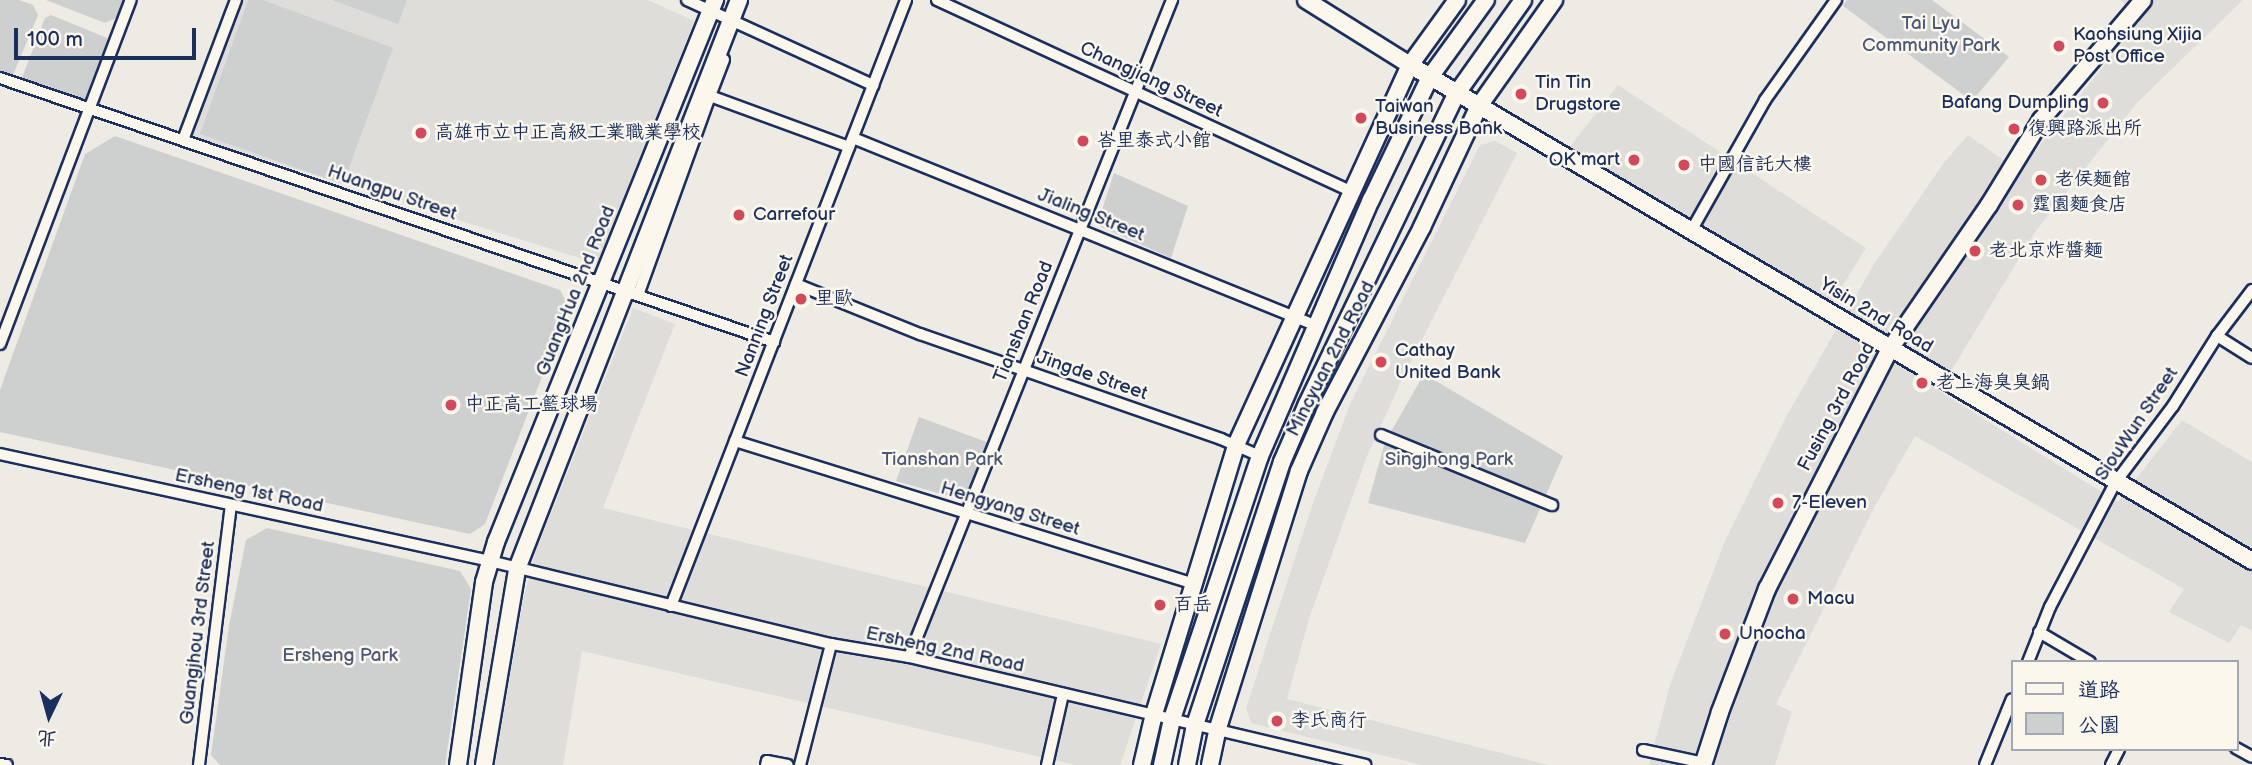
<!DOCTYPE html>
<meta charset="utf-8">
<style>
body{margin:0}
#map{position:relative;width:2252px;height:765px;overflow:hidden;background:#eeebe4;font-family:"Balsamiq Sans","LXGW WenKai TC",sans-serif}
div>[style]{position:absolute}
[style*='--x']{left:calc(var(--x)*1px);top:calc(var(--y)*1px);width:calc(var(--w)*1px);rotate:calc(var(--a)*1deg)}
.built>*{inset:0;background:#deddda}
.green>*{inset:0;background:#cecfcf}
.roads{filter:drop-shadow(2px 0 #1b2f5e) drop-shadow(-2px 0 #1b2f5e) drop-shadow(0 2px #1b2f5e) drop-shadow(0 -2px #1b2f5e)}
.street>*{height:10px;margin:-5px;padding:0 5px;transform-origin:5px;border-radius:5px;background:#fbf7ec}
.secondary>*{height:16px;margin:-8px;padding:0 8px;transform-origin:8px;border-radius:8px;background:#fbf7ec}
.dots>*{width:19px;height:19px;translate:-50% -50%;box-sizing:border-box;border:4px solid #fbf7ec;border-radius:50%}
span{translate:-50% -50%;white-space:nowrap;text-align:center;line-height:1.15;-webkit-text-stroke:5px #fbf7ec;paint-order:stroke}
.park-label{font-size:19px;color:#48577a}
.poi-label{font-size:19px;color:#1b2f5e}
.left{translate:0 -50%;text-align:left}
.right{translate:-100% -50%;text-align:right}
.street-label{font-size:19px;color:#1b2f5e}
.legend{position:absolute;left:2011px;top:660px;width:228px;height:91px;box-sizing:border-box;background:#fbf7ec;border:2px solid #a1a7b3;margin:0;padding:9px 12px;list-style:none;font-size:21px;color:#1b2f5e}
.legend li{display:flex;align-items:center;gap:14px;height:35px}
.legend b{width:35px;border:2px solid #a1a7b3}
.north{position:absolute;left:14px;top:681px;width:70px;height:70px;-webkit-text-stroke:5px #fbf7ec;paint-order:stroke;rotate:185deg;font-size:19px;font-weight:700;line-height:28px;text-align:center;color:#1b2f5e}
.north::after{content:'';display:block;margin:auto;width:24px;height:32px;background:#1b2f5e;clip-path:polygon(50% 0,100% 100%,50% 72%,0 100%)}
.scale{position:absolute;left:14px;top:28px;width:182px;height:32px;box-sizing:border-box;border:4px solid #1b2f5e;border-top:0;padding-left:9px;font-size:21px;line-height:24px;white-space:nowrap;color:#1b2f5e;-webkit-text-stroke:5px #fbf7ec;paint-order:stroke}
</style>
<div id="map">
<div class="built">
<div style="clip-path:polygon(241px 0,648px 0,694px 21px,599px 264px,190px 136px)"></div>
<div style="clip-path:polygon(2121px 0,2243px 0,2137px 103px,2035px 232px,1939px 391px,2118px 502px,2182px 420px,2252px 462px,2252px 631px,2241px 625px,2229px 643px,2169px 612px,2184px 589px,1915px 436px,1875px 506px,1776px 704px,1792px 712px,1775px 765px,1649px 765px,1670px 685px,1725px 541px,1786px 417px,1874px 264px,1943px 164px,1968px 135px,2019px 171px,2140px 21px)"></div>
<div style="clip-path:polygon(1618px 85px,1866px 248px,1830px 306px,1569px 148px)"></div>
<div style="clip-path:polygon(1495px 141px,1517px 153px,1405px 373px,1367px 456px,1309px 619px,1287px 699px,1549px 765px,1422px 765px,1251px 723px,1246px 708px,1312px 506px,1351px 402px,1480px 145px)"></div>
<div style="clip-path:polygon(633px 308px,675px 324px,603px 508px,1161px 644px,1120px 765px,1075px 765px,582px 651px,563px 765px,495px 765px,523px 601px,536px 551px)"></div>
</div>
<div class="green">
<div style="clip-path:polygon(0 0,19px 0,33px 5px,38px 15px,13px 75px,0 71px)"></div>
<div style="clip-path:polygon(46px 0,124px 0,118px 17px,105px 23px)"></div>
<div style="clip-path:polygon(248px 0,263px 0,393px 48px,343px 184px,200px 134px)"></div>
<div style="clip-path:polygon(332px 0,407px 0,398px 24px)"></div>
<div style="clip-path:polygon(1847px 0,1932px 0,2009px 57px,1972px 101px,1843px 6px)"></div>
<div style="clip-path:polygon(51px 15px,107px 38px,108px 46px,88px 98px,83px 101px,22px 78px,45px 18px)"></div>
<div style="clip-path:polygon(115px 136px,560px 290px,569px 307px,485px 524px,470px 534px,0 432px,0 390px,85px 154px)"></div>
<div style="clip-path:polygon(1114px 173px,1188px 206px,1171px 258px,1097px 225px)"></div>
<div style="clip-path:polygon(1424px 374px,1563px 456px,1525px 543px,1368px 503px,1385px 442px)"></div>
<div style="clip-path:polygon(919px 417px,989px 443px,970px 495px,959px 499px,896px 481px)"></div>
<div style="clip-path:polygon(267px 528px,460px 571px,471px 589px,445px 765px,220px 765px,211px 755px,229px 626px,246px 540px)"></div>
</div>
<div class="roads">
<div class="street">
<div style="--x:687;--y:0;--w:205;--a:24.6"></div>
<div style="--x:937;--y:0;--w:456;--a:24.8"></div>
<div style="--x:0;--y:78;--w:818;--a:18.83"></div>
<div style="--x:710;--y:96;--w:39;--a:-69"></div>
<div style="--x:853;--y:138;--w:501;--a:22.06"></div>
<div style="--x:183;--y:140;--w:150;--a:-69.3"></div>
<div style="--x:1691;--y:231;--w:150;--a:-60.5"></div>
<div style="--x:1765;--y:100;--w:123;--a:-54.6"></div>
<div style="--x:796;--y:284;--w:134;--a:22"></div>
<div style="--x:920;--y:334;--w:319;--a:19.2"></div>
<div style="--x:1221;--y:439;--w:43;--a:23.6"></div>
<div style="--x:638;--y:295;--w:212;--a:-70.1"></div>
<div style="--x:710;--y:96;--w:148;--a:20.1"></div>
<div style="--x:2217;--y:336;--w:41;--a:32.2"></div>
<div style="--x:0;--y:344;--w:368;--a:-69.2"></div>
<div style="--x:1381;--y:435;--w:185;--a:22.3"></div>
<div style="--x:735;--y:441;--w:482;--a:17.3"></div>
<div style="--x:0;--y:454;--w:502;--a:12.32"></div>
<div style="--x:490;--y:561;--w:351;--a:13.7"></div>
<div style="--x:831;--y:644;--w:79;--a:9.5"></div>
<div style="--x:909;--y:657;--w:469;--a:13.3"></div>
<div style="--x:671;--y:606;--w:650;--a:-68.8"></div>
<div style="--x:2039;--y:632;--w:59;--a:30.5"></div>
<div style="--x:909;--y:657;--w:708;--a:-68.18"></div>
<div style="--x:2028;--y:662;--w:59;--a:-68.2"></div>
<div style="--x:2050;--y:607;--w:140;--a:-62.3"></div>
<div style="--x:2115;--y:483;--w:96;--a:-53"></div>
<div style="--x:2173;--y:406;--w:83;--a:-57.8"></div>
<div style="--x:2217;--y:336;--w:58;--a:-52.7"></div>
<div style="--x:2236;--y:748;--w:18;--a:29"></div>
<div style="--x:1643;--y:750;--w:62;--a:12"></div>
<div style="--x:0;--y:764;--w:7;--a:8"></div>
<div style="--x:199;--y:765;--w:261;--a:-83"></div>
<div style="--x:766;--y:765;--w:4;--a:-76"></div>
<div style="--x:767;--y:761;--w:21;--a:11"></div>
<div style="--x:800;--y:765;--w:125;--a:-75.6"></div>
<div style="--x:1047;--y:765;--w:73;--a:-77.3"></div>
<div style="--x:1985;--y:765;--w:71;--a:-67.8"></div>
<div style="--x:2111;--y:765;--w:18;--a:-63"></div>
</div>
<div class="secondary">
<div style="--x:1306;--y:0;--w:123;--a:32"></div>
<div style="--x:1410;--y:65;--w:977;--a:30.5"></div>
<div style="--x:458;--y:765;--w:185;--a:-81.9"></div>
<div style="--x:484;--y:582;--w:42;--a:-73.3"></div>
<div style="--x:496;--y:542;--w:585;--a:-68"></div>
<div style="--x:484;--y:765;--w:199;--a:-80.4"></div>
<div style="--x:517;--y:569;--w:611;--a:-68.69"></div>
<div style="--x:1142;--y:765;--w:52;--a:-76.8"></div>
<div style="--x:1154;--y:714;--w:281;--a:-73"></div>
<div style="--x:1236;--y:445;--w:418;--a:-65.4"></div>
<div style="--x:1410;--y:65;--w:80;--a:-54.1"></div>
<div style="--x:1162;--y:765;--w:47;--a:-77.7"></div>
<div style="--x:1172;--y:719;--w:277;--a:-71.5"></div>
<div style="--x:1260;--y:456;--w:279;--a:-66.6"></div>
<div style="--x:1371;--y:200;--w:136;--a:-64.4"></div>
<div style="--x:1430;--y:77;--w:95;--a:-54"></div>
<div style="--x:1187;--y:765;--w:41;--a:-78.7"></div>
<div style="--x:1195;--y:725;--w:277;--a:-71.7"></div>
<div style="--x:1282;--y:462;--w:63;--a:-66.7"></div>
<div style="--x:1307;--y:404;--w:345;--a:-64.3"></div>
<div style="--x:1457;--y:93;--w:114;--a:-54.6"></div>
<div style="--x:1210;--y:765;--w:35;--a:-78"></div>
<div style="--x:1217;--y:731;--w:273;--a:-72.5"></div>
<div style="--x:1299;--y:471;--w:64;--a:-66.2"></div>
<div style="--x:1325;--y:412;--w:209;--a:-62.3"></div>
<div style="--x:1422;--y:227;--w:134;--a:-64.8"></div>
<div style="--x:1479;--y:106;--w:130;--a:-54.7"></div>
<div style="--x:1703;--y:765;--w:56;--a:-72.2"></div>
<div style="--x:1720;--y:712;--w:132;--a:-69.1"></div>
<div style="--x:1767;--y:589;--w:270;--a:-62.9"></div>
<div style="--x:1890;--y:349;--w:175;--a:-55.5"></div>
<div style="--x:1989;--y:205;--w:100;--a:-58.5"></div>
<div style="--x:2041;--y:120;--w:157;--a:-49.6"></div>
</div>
</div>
<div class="dots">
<div style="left:2059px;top:46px;background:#d1495b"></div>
<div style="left:1521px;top:94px;background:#d1495b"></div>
<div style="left:2103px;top:103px;background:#d1495b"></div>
<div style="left:1361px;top:118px;background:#d1495b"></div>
<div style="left:2014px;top:129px;background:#d1495b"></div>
<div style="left:421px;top:133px;background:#d1495b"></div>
<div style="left:1083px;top:141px;background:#d1495b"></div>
<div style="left:1634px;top:160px;background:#d1495b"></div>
<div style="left:1684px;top:165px;background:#d1495b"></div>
<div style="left:2041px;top:180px;background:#d1495b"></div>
<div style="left:2018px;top:205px;background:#d1495b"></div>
<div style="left:739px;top:215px;background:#d1495b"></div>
<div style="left:1975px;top:251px;background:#d1495b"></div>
<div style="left:801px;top:299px;background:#d1495b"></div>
<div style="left:1381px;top:362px;background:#d1495b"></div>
<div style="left:1922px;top:383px;background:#d1495b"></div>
<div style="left:451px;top:405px;background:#d1495b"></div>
<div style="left:1778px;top:503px;background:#d1495b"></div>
<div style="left:1793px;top:599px;background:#d1495b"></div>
<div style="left:1160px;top:605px;background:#d1495b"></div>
<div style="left:1725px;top:634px;background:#d1495b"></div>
<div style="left:1277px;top:721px;background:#d1495b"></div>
</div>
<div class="park-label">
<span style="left:1931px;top:35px">Tai Lyu<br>Community Park</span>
<span style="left:942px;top:460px">Tianshan Park</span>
<span style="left:1449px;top:460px">Singjhong Park</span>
<span style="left:340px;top:656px">Ersheng Park</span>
</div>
<div class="poi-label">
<span class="left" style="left:2073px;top:46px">Kaohsiung Xijia<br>Post Office</span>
<span class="left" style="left:1535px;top:94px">Tin Tin<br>Drugstore</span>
<span class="right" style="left:2089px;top:103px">Bafang Dumpling</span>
<span class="left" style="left:1375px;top:118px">Taiwan<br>Business Bank</span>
<span class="left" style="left:2028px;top:129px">復興路派出所</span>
<span class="left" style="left:435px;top:133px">高雄市立中正高級工業職業學校</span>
<span class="left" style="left:1097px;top:141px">峇里泰式小館</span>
<span class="right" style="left:1620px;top:160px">OK mart</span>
<span class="left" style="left:1698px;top:165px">中國信託大樓</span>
<span class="left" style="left:2055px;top:180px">老侯麵館</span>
<span class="left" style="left:2032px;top:205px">霆園麵食店</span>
<span class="left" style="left:753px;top:215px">Carrefour</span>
<span class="left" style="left:1989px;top:251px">老北京炸醬麵</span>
<span class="left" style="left:815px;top:299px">里歐</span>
<span class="left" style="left:1395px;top:362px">Cathay<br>United Bank</span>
<span class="left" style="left:1936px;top:383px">老上海臭臭鍋</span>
<span class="left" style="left:465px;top:405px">中正高工籃球場</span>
<span class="left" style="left:1792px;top:503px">7-Eleven</span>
<span class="left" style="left:1807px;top:599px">Macu</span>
<span class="left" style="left:1174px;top:605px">百岳</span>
<span class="left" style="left:1739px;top:634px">Unocha</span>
<span class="left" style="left:1291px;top:721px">李氏商行</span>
</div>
<div class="street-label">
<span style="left:1151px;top:80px;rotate:25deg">Changjiang Street</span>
<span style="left:392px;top:193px;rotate:19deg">Huangpu Street</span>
<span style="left:1091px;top:215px;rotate:22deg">Jialing Street</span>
<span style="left:576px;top:291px;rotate:-68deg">GuangHua 2nd Road</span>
<span style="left:765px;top:316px;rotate:-69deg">Nanning Street</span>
<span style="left:1876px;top:316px;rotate:31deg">Yisin 2nd Road</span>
<span style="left:1024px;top:322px;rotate:-68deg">Tianshan Road</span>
<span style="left:1331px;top:359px;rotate:-63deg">Mincyuan 2nd Road</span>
<span style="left:1092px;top:376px;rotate:19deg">Jingde Street</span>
<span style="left:1837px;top:407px;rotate:-62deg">Fusing 3rd Road</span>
<span style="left:2137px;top:424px;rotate:-56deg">SiouWun Street</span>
<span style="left:249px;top:491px;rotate:12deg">Ersheng 1st Road</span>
<span style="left:1010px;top:509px;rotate:17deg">Hengyang Street</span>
<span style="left:198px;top:633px;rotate:-83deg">Guangjhou 3rd Street</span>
<span style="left:945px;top:650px;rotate:12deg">Ersheng 2nd Road</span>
</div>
<ul class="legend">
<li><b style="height:9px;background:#fbf7ec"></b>道路</li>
<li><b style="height:19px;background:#cecfcf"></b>公園</li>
</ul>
<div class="north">北</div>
<div class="scale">100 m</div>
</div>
